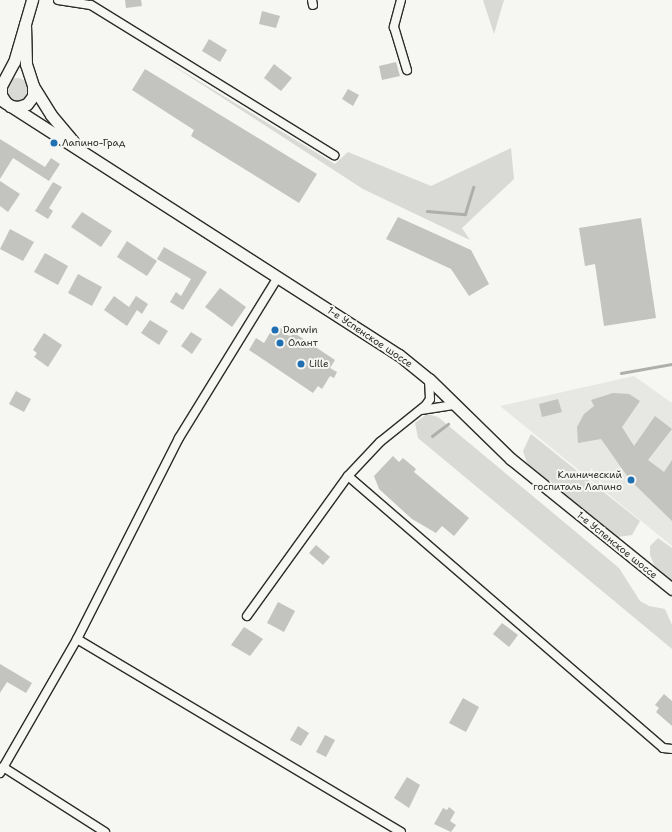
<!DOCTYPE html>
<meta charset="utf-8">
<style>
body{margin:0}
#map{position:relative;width:672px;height:832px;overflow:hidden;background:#f6f6f2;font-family:"Shantell Sans",sans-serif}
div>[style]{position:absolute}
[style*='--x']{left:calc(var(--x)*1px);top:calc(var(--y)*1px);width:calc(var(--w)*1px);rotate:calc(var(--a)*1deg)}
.built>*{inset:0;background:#e7e7e3}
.green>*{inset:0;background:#d9d9d5}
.round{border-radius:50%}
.stream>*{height:2.5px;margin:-1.25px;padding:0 1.25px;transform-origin:1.25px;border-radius:1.25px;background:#aeaeab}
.building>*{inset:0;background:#c3c3c0}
.roads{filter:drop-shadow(1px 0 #2b2b2b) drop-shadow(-1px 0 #2b2b2b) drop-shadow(0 1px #2b2b2b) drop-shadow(0 -1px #2b2b2b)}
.minor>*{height:8px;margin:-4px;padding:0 4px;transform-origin:4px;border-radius:4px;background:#f6f6f2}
.major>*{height:11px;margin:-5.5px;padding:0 5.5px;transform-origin:5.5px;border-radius:5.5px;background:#f6f6f2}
.dots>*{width:11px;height:11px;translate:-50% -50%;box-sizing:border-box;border:2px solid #f6f6f2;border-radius:50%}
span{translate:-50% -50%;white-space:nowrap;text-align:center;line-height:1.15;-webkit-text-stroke:4px #f6f6f2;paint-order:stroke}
.poi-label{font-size:10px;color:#2b2b2b}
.left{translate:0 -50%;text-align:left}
.right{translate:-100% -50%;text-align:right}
.street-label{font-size:10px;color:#2b2b2b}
</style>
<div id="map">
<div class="built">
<div style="clip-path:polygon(634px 376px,672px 403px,672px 546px,500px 406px)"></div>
</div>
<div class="green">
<div style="clip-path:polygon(483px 0,504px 0,494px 34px)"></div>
<div style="clip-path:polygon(161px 58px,335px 164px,348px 152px,431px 186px,511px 148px,514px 179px,462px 228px,470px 240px,363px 189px)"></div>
<div class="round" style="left:5px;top:78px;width:24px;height:24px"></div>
<div style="clip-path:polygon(427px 414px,438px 417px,619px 568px,640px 601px,649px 606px,665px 609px,672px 625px,672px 649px,418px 438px,415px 423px)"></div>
<div style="clip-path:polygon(531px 434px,640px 521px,632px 535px,618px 537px,610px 532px,527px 463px,523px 451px)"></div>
<div style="clip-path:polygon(658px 538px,672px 548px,672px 581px,655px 567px,650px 555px,650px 546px)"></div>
</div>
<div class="stream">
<div style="--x:427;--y:211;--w:38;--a:5"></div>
<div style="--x:465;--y:214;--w:28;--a:-73"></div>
<div style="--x:621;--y:373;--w:52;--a:-10"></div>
<div style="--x:432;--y:436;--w:20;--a:-37"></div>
</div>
<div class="building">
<div style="clip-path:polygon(125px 0,141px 0,142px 6px,126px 8px)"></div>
<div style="clip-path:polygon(262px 11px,280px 16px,276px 28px,259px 24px)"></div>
<div style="clip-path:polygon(209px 39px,227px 50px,220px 62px,202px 51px)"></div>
<div style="clip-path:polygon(396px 62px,400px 76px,382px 80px,379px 66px)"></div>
<div style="clip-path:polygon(274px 64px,292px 78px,281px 91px,264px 78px)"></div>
<div style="clip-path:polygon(145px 69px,317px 174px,299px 203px,191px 136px,194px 130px,132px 90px)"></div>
<div style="clip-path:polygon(348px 89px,359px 95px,353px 106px,342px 99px)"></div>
<div style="clip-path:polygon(0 139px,45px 167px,51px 158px,60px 164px,49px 181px,13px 158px,0 179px)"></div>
<div style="clip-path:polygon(0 181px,20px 194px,8px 212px,0 206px)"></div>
<div style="clip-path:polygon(53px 182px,62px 187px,49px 208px,53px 211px,48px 219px,35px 211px)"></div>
<div style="clip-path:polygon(82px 212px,112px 231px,101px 247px,71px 227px)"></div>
<div style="clip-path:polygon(398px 217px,471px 250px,489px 284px,469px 296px,451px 269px,386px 239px)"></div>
<div style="clip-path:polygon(641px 218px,656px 318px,604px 326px,595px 264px,585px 266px,579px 228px)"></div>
<div style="clip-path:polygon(10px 229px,34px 242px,23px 261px,0 249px)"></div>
<div style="clip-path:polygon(127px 241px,157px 261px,147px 276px,117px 257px)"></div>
<div style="clip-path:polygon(164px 247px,207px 272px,183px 310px,170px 302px,176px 292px,181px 296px,191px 279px,157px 259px)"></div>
<div style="clip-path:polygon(45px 253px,68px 266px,58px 285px,34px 272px)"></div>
<div style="clip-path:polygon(78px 274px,102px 287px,92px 306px,68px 293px)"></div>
<div style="clip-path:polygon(220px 288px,246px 307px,232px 327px,205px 307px)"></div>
<div style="clip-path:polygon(114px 296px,129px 307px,136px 296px,148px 304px,142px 314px,137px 310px,127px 326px,104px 310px)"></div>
<div style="clip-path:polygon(150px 320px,168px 331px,159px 345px,141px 333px)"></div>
<div style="clip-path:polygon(280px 328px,296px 334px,335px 360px,330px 368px,337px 372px,334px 378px,330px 376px,322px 389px,318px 386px,313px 393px,249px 350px,256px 338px,264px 343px,270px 333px)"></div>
<div style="clip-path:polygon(191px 332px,202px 339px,192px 354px,181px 346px)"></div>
<div style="clip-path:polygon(44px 333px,62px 345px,48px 367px,34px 357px,37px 353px,33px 350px)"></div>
<div style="clip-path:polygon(16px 391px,31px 399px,24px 412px,9px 404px)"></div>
<div style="clip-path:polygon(613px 393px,629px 394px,640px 401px,622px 427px,634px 446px,655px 416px,672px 429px,648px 460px,664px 472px,672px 460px,672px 521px,630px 480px,601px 439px,578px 443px,577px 427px,584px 414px,594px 406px,591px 400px)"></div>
<div style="clip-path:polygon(558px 399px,562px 412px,542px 417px,539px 404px)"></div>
<div style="clip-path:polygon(393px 456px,399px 462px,403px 458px,416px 469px,414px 472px,469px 518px,454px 536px,442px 526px,436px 533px,412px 519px,379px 489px,374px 476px)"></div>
<div style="clip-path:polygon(316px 545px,330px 557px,323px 565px,309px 553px)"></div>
<div style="clip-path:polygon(278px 602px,295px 611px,284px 632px,267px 623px)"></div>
<div style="clip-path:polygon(502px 623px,518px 635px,509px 647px,493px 634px)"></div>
<div style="clip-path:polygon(244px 627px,263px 639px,250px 656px,231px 645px)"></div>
<div style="clip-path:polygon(0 664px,32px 683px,26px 693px,7px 682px,0 693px)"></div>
<div style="clip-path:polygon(664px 694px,672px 701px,672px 726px,656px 712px,659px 708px,655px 705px)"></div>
<div style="clip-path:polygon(463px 698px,479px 707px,466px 732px,449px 723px)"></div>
<div style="clip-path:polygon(298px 726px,309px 733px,301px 746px,290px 740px)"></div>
<div style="clip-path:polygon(325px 735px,335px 740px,326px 757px,316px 752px)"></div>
<div style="clip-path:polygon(407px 777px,420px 785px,409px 808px,394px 798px)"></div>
<div style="clip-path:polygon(449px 807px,455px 812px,450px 821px,456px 825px,451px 832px,434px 824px,443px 808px,447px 810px)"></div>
</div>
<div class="roads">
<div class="minor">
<div style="--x:58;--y:0;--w:33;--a:9"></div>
<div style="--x:91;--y:5;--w:286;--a:31.7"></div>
<div style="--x:312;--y:0;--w:5;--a:79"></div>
<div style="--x:401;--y:0;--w:28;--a:105"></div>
<div style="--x:394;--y:27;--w:45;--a:73.2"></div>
<div style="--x:422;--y:410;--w:31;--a:-9"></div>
<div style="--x:348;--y:476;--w:416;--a:40.8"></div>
<div style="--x:663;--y:748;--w:9;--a:6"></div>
<div style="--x:247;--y:616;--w:173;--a:-54.2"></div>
<div style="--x:348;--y:476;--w:47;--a:-46.7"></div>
<div style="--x:380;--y:442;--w:59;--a:-38.8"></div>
<div style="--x:426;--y:405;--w:7;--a:-56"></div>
<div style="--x:430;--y:399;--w:20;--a:-93"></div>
<div style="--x:77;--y:639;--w:377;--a:30.8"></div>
<div style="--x:3;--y:767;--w:121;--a:32.5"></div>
<div style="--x:0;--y:773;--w:155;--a:-60.1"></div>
<div style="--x:77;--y:639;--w:225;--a:-63.1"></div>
<div style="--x:179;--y:438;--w:189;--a:-58.4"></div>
</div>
<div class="major">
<div style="--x:25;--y:24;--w:40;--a:88.6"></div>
<div style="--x:26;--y:64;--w:23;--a:72"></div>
<div style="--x:33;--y:86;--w:34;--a:58"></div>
<div style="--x:51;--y:115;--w:34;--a:50"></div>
<div style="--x:0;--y:99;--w:474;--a:32.7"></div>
<div style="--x:399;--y:355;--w:38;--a:39"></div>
<div style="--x:429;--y:379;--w:115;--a:44.3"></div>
<div style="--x:511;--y:459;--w:207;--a:38.9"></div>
<div style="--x:6;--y:103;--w:9;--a:-122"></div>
<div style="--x:1;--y:95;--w:9;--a:-90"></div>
<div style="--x:1;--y:86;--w:27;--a:-62"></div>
<div style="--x:14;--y:62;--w:65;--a:-73.8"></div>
<div style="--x:10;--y:106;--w:8;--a:7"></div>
<div style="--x:18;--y:107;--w:9;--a:-18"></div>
<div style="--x:27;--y:104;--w:10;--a:-53"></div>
<div style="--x:33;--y:96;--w:10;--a:-90"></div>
</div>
</div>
<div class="dots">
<div style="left:54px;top:143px;background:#1f6fb2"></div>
<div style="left:275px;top:330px;background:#1f6fb2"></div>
<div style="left:280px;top:343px;background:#1f6fb2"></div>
<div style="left:301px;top:364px;background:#1f6fb2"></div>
<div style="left:631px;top:480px;background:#1f6fb2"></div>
</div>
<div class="poi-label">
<span class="left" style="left:62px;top:143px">Лапино-Град</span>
<span class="left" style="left:283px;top:330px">Darwin</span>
<span class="left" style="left:288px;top:343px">Олант</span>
<span class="left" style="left:309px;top:364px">Lille</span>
<span class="right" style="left:622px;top:480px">Клинический<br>госпиталь Лапино</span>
</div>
<div class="street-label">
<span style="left:370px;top:337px;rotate:34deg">1-е Успенское шоссе</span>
<span style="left:617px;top:545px;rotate:39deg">1-е Успенское шоссе</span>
</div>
</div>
